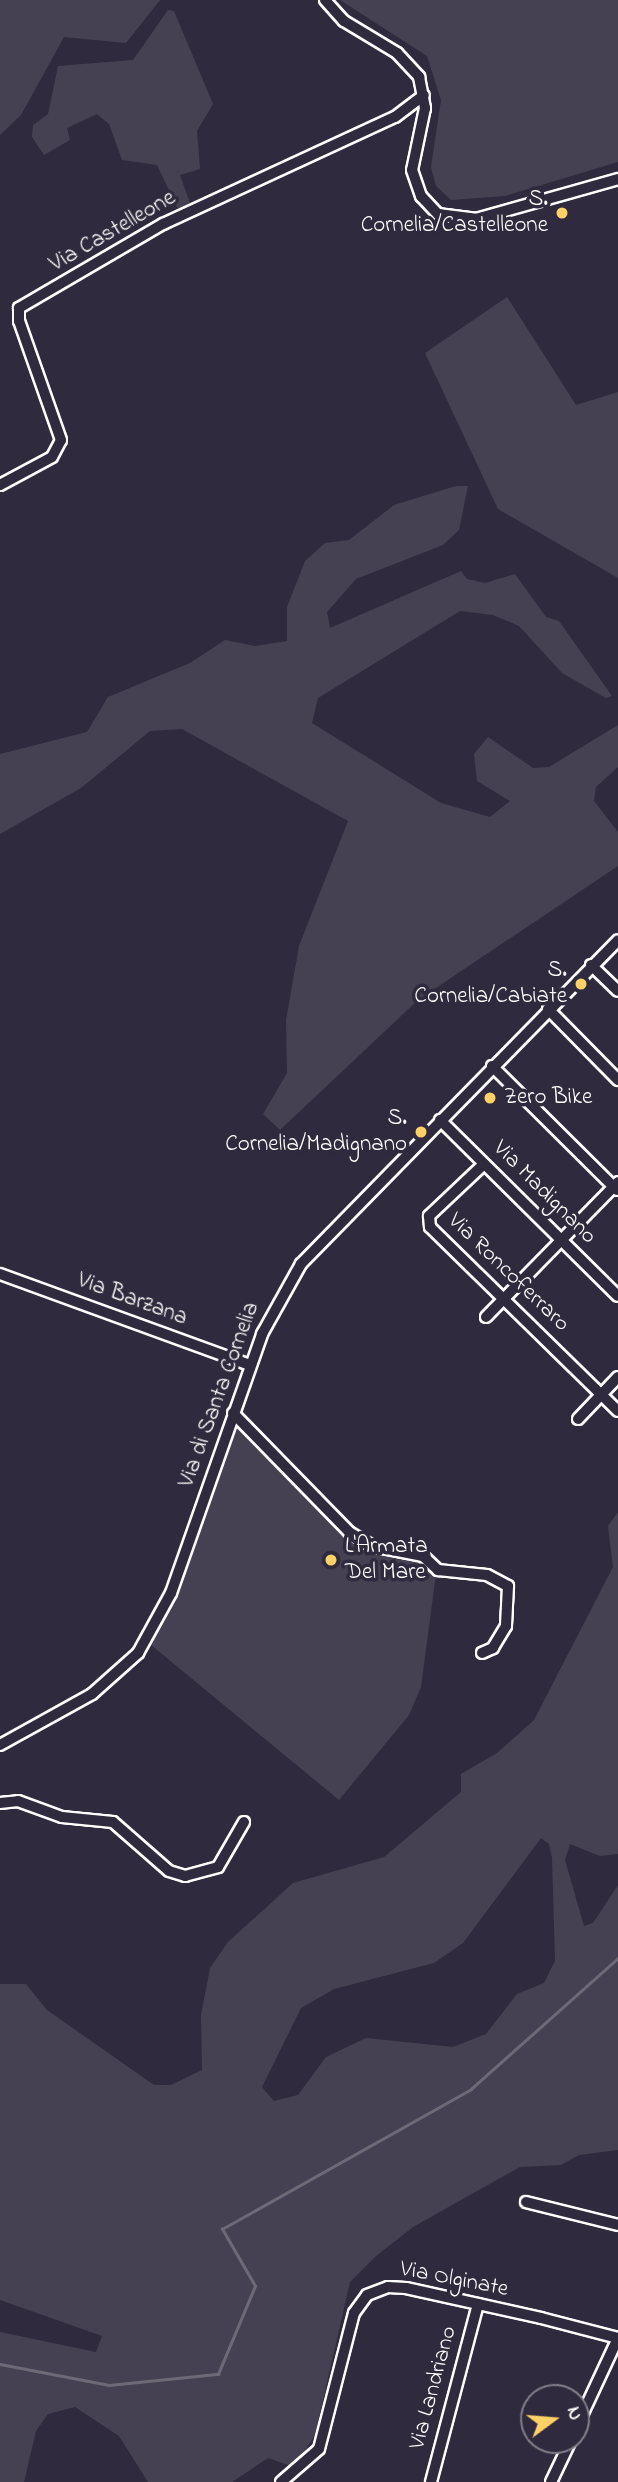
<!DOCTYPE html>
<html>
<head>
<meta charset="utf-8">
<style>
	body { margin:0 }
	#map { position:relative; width:618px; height:2482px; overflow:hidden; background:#2f2a3d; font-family:"Indie Flower",sans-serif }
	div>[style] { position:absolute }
	.green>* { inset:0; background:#464152 }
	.stream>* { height:2.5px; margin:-1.25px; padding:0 1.25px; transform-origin:1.25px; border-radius:1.25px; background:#6d6a77 }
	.roads { filter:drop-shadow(2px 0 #fff) drop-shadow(-2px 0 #fff) drop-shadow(0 2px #fff) drop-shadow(0 -2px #fff) }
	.minor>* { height:10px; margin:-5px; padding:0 5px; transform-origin:5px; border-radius:5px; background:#2f2a3d }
	.dots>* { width:19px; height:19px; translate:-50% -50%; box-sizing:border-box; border:4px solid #2f2a3d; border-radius:50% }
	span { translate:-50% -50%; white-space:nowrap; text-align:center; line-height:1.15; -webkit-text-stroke:7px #2f2a3d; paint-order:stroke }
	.poi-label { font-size:23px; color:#fff }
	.right { translate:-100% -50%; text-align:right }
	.left { translate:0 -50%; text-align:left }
	.street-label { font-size:23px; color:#fff }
	.north { position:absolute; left:520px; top:2384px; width:70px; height:70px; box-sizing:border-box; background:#2f2a3d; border:2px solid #827f8b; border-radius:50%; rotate:74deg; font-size:19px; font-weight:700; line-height:28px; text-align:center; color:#fff }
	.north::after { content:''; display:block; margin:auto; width:24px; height:32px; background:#ffd166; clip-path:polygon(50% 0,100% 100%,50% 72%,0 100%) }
</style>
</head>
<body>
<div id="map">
	<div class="green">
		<div style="clip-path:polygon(0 0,160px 0,126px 43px,64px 37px,21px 115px,0 135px)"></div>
		<div style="clip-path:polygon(340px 0,618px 0,618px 162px,505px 196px,451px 200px,436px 186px,431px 167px,441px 100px,427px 56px)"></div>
		<div style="clip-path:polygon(168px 10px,174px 11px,213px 104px,197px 131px,200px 169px,180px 175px,190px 203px,178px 209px,157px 165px,122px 160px,109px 124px,97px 114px,67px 128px,70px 140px,44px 155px,32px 137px,33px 125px,48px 114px,58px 66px,133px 60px)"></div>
		<div style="clip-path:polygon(507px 297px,576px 405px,618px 392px,618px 578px,498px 509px,425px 353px)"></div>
		<div style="clip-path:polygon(456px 486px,468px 486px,459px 530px,443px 545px,356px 579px,327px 612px,330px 628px,461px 571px,467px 579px,485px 583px,515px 574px,546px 617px,559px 621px,612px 696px,606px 698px,562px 673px,519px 626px,493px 615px,460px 611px,318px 698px,312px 723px,441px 803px,490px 817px,510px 801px,477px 781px,474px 754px,488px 737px,533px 768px,549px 767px,618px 725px,618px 767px,596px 787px,594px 801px,618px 832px,618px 866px,418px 1000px,280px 1130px,263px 1114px,287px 1073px,286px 1020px,299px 946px,348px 821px,182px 729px,150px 731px,81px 788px,0 834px,0 754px,87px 732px,108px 697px,190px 663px,225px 640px,255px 646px,287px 641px,287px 607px,305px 561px,325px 543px,349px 540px,394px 505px)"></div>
		<div style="clip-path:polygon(236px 1424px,339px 1530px,359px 1543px,420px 1557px,436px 1574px,421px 1687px,409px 1715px,339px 1800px,151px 1645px,180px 1589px)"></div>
		<div style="clip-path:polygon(evenodd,618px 1512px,618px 1854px,600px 1856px,570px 1844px,565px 1860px,584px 1926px,593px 1923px,618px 1885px,618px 2150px,579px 2155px,561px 2165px,520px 2167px,413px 2227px,376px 2256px,350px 2282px,315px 2435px,294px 2467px,268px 2458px,232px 2482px,148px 2482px,119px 2436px,75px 2407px,48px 2414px,36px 2431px,24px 2482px,0 2482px,0 2332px,96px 2352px,102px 2336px,0 2300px,0 1984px,26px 1984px,47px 2010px,154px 2085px,171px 2085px,202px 2070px,201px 2015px,210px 1968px,228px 1942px,293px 1883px,384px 1857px,461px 1792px,461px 1774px,497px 1753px,534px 1720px,613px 1567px,608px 1526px,618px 1512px,541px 1838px,549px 1844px,552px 1858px,555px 1961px,544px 1983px,517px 1994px,486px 2034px,453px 2047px,366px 2038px,326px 2057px,298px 2095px,274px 2101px,262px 2087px,301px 2008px,334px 1989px,434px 1963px,463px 1943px,541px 1838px)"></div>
	</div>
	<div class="stream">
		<div style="left:0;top:2364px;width:111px;rotate:10.9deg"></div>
		<div style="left:109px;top:2385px;width:110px;rotate:-5.8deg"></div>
		<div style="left:218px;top:2374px;width:95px;rotate:-67.2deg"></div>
		<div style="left:255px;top:2286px;width:66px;rotate:-120.1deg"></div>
		<div style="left:222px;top:2229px;width:286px;rotate:-29.3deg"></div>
		<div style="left:471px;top:2089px;width:197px;rotate:-41.7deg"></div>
	</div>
	<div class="roads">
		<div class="minor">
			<div style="left:325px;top:0;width:28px;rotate:48deg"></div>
			<div style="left:344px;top:21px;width:62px;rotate:31.1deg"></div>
			<div style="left:397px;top:53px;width:33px;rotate:47deg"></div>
			<div style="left:419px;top:77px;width:32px;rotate:79deg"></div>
			<div style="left:425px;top:108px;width:63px;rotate:101.8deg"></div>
			<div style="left:412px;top:170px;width:28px;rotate:71deg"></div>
			<div style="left:421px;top:196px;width:25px;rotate:47deg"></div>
			<div style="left:438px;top:214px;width:38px;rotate:7deg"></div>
			<div style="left:476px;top:219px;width:148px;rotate:-15.7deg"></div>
			<div style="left:0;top:485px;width:59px;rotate:-28.3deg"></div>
			<div style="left:52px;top:457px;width:19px;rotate:-62deg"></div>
			<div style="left:61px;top:440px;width:126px;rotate:-109.4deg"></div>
			<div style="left:19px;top:321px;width:13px;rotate:-90deg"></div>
			<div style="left:19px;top:308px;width:167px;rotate:-30.3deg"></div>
			<div style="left:163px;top:224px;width:255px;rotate:-24.8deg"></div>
			<div style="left:395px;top:117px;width:36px;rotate:-37deg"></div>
			<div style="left:591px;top:965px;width:37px;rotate:44deg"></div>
			<div style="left:548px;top:1009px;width:100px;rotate:45.4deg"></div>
			<div style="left:492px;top:1066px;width:176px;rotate:44.8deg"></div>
			<div style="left:440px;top:1120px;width:250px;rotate:44.7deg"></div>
			<div style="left:484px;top:1164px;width:76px;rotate:136.6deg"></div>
			<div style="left:429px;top:1216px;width:11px;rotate:85deg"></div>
			<div style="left:430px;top:1227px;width:263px;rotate:44.4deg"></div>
			<div style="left:0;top:1274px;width:266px;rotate:20deg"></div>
			<div style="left:486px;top:1317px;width:189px;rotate:-45.6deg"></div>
			<div style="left:233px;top:1413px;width:166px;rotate:45.7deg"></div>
			<div style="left:349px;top:1532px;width:27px;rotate:31deg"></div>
			<div style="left:372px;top:1546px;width:52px;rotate:11.1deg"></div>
			<div style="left:423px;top:1556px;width:21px;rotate:43deg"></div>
			<div style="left:438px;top:1570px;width:49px;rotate:5.8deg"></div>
			<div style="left:487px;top:1575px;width:24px;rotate:28deg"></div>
			<div style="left:508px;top:1586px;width:40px;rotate:92.9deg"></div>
			<div style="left:506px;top:1626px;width:26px;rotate:121deg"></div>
			<div style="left:493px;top:1648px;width:12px;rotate:156deg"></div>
			<div style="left:578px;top:1419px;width:58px;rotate:-46.4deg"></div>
			<div style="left:0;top:1745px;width:105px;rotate:-29deg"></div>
			<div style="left:92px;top:1694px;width:62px;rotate:-41.7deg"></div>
			<div style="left:138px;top:1653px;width:68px;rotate:-61.2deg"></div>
			<div style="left:171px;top:1593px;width:275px;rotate:-70.6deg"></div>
			<div style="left:262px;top:1334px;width:80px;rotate:-60.9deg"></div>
			<div style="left:301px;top:1264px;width:453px;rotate:-45.6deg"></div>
			<div style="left:0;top:1803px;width:18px;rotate:-6deg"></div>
			<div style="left:18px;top:1801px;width:47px;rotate:20deg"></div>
			<div style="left:62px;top:1817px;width:51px;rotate:5.6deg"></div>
			<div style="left:113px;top:1822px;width:74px;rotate:41.2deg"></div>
			<div style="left:169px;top:1871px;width:17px;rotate:17deg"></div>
			<div style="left:185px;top:1876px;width:34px;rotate:-15deg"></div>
			<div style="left:218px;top:1867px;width:52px;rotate:-60deg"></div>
			<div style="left:526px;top:2202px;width:95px;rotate:14deg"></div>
			<div style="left:281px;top:2482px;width:50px;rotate:-41deg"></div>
			<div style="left:319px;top:2449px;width:140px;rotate:-75.6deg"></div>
			<div style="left:354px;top:2313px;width:22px;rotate:-54deg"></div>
			<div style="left:367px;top:2295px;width:22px;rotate:-21deg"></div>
			<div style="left:388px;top:2287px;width:18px;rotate:3deg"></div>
			<div style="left:406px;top:2288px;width:138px;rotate:12.5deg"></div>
			<div style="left:541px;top:2318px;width:80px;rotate:14.6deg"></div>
			<div style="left:618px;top:2338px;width:99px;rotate:115deg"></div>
			<div style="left:431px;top:2482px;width:184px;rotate:-75.2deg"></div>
			<div style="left:551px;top:2482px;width:47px;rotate:-64.5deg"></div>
		</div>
	</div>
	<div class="dots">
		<div style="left:562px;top:213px;background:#ffd166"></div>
		<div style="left:581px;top:984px;background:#ffd166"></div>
		<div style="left:490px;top:1098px;background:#ffd166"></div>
		<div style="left:421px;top:1132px;background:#ffd166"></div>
		<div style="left:331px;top:1560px;background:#ffd166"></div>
	</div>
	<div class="poi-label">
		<span class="right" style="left:548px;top:213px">S.<br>Cornelia/Castelleone</span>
		<span class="right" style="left:567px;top:984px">S.<br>Cornelia/Cabiate</span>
		<span class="left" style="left:504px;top:1098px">Zero Bike</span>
		<span class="right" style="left:407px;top:1132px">S.<br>Cornelia/Madignano</span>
		<span class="left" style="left:345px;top:1560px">L'Armata<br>Del Mare</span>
	</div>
	<div class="street-label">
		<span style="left:113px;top:232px;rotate:-30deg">Via Castelleone</span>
		<span style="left:544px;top:1193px;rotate:45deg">Via Madignano</span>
		<span style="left:508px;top:1273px;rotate:44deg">Via Roncoferraro</span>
		<span style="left:132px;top:1300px;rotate:20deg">Via Barzana</span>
		<span style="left:220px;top:1395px;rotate:-70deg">Via di Santa Cornelia</span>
		<span style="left:454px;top:2280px;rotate:11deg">Via Olginate</span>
		<span style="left:434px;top:2388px;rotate:-75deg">Via Landriano</span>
	</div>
	<div class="north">N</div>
</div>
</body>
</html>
